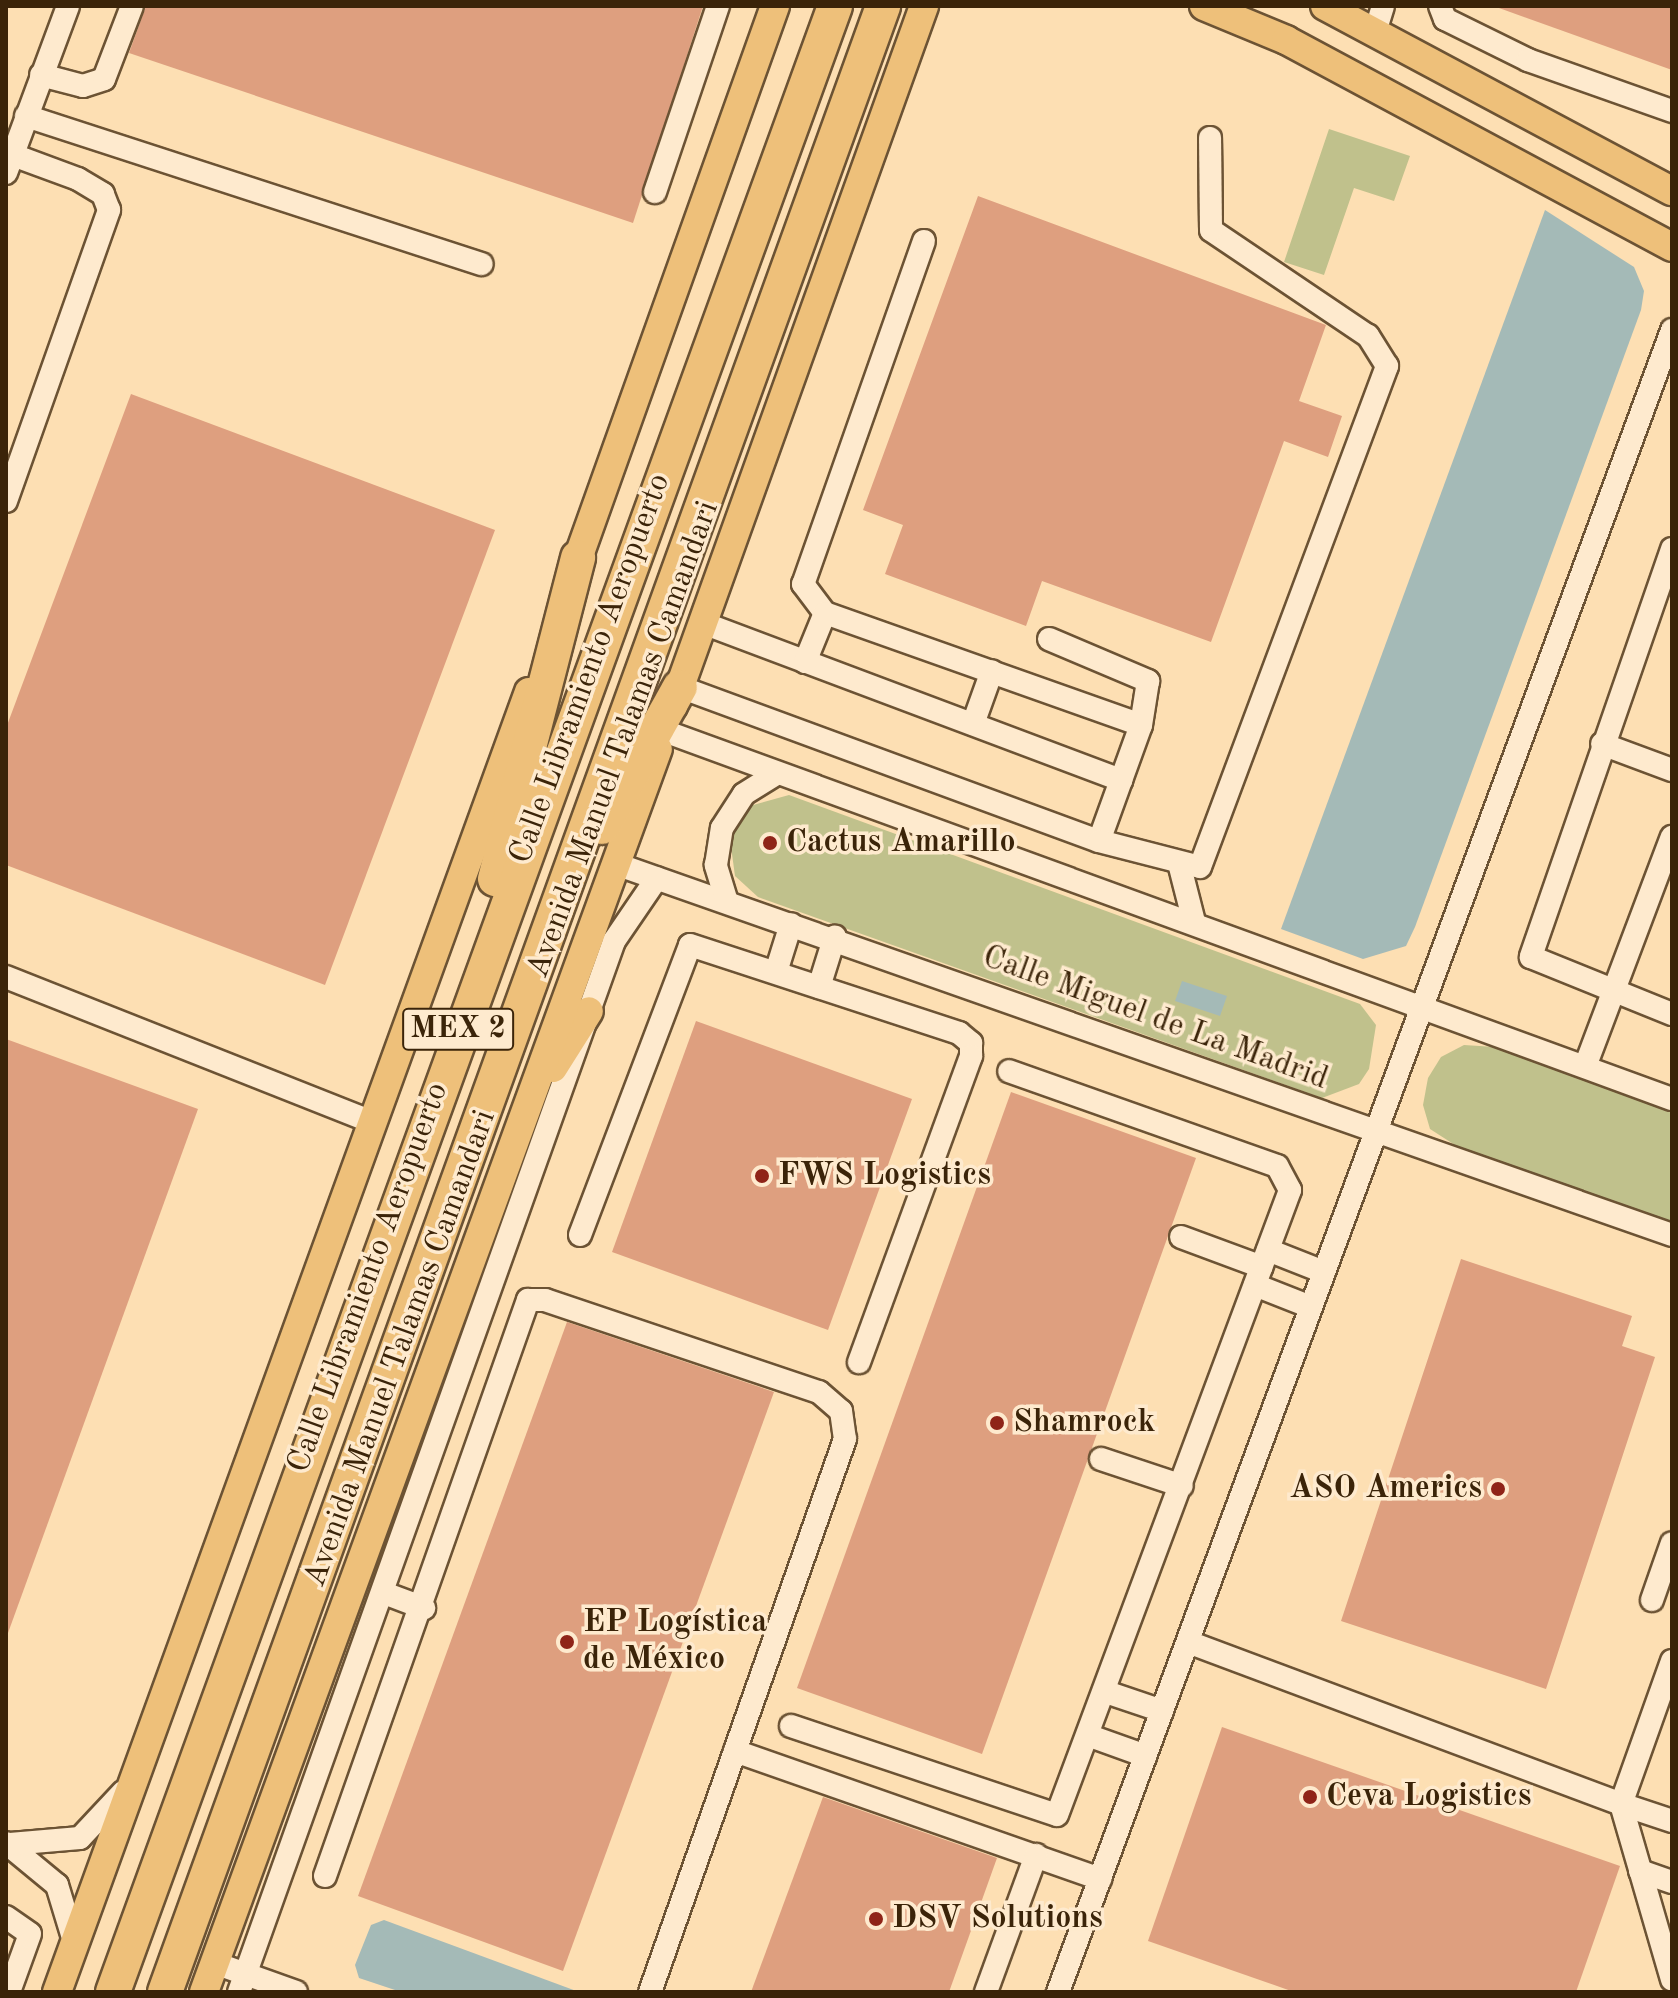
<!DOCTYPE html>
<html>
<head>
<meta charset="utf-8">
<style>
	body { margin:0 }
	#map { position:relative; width:1678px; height:1998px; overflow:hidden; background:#fddfb3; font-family:"Old Standard TT",serif }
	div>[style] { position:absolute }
	.green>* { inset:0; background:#c0c18c }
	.water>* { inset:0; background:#a4bab7 }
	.building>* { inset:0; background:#de9f7f }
	.roads { filter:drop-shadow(2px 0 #6c5334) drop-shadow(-2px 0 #6c5334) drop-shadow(0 2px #6c5334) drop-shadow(0 -2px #6c5334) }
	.minor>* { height:22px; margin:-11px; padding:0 11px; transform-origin:11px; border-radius:11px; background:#feeace }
	.major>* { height:28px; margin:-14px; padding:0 14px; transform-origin:14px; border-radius:14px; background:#eec07a }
	.highway>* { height:34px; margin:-17px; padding:0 17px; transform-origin:17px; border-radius:17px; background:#eec07a }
	.dots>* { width:22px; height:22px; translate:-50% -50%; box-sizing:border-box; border:4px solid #feeace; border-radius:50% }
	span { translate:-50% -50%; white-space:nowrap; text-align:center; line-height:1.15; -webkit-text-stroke:7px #feeace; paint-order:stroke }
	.shield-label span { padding:2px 6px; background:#feeace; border:2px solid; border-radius:6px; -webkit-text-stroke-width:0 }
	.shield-label { font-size:30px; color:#3b2409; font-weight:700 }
	.street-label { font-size:32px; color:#3b2409 }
	.poi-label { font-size:32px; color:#3b2409; font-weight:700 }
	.left { translate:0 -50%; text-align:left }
	.right { translate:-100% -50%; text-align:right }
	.frame { position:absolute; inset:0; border:8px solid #3b2409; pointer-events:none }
</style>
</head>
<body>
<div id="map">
	<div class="green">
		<div style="clip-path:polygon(1329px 129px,1410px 156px,1394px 201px,1354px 188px,1324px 275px,1284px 262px)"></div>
		<div style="clip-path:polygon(789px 795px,1360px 1004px,1376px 1025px,1369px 1069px,1359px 1084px,1322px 1098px,758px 897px,735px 876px,729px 832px,746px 807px)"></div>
		<div style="clip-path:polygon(1464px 1045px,1495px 1047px,1672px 1112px,1672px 1223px,1458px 1147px,1430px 1129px,1423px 1105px,1428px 1078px,1441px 1057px)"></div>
	</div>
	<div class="water">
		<div style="clip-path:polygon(1545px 210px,1634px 267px,1644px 291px,1641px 310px,1415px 927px,1406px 946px,1363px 959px,1281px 929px)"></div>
		<div style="clip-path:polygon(1182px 981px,1227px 996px,1220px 1016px,1175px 1001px)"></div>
		<div style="clip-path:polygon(384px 1920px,579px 1992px,401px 1992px,359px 1978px,355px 1965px,371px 1925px)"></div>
	</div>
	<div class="building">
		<div style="clip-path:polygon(146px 6px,703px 6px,633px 223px,129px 53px)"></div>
		<div style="clip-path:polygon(1672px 6px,1672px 70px,1499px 8px,1499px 6px)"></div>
		<div style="clip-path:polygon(978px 196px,1326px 325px,1299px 401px,1342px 416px,1328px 457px,1284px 441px,1211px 642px,1042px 581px,1026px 626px,885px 574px,903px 525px,863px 510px)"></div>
		<div style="clip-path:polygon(131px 394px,495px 530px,325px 985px,6px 865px,6px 728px)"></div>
		<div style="clip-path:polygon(696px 1021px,912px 1099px,828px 1330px,612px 1252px)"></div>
		<div style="clip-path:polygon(6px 1039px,198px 1109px,8px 1633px,6px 1633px)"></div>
		<div style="clip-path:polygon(1011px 1092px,1196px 1158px,982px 1754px,797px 1688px)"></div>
		<div style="clip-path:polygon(1461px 1259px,1632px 1316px,1622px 1346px,1655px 1357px,1546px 1689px,1341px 1621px)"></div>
		<div style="clip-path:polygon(567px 1322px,774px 1392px,563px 1971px,358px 1896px)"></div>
		<div style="clip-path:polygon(1222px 1727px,1620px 1866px,1576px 1992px,1294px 1992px,1148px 1941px)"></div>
		<div style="clip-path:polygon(823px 1797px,997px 1858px,949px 1992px,751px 1992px)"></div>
	</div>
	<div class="roads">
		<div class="minor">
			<div style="left:1440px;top:6px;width:14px;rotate:69deg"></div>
			<div style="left:1445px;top:19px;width:93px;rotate:26.3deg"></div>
			<div style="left:1528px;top:60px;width:153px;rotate:19.5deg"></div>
			<div style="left:1376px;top:29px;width:24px;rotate:-73deg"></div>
			<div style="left:41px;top:75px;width:43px;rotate:14.7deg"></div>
			<div style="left:83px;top:86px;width:22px;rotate:-18deg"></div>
			<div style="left:104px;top:79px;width:78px;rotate:-69deg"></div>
			<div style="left:26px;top:116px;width:479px;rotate:18deg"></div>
			<div style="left:6px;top:173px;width:178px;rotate:-69.6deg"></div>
			<div style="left:655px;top:192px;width:196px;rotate:-71.3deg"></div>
			<div style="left:924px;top:241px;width:364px;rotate:109.4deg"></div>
			<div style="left:803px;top:584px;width:36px;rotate:53deg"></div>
			<div style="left:825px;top:613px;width:335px;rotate:19.5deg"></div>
			<div style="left:6px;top:501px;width:309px;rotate:-70.5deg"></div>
			<div style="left:109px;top:210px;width:17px;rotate:-111deg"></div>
			<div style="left:103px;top:194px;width:29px;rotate:-149deg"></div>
			<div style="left:78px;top:179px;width:69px;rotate:-159.7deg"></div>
			<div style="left:1672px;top:549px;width:432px;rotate:109.1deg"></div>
			<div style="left:1531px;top:957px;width:152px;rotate:22deg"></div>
			<div style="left:703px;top:623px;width:447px;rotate:20.6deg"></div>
			<div style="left:1049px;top:639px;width:108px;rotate:23deg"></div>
			<div style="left:1148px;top:681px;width:45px;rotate:99deg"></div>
			<div style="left:1141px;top:725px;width:123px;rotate:109.9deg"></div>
			<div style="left:805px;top:662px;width:53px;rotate:-67.8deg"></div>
			<div style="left:680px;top:687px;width:446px;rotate:20.2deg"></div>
			<div style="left:1099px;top:841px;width:104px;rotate:14.4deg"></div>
			<div style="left:1200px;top:867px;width:535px;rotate:-69.53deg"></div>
			<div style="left:1387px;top:366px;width:36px;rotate:-122deg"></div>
			<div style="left:1368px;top:336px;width:189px;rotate:-146deg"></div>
			<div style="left:1211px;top:230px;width:92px;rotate:-90.6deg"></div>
			<div style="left:973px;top:724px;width:56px;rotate:-70.3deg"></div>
			<div style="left:664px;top:731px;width:1073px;rotate:20.06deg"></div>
			<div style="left:1602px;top:744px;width:75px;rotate:20.4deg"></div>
			<div style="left:616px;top:864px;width:1119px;rotate:19.36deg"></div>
			<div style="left:1180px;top:867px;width:57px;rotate:75.7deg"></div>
			<div style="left:727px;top:902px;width:39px;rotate:-107deg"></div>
			<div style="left:716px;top:865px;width:37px;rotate:-81deg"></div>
			<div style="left:722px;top:828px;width:40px;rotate:-57.1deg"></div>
			<div style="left:744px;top:794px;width:39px;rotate:-32deg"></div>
			<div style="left:776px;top:972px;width:50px;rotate:-72.6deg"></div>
			<div style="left:6px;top:977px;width:395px;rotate:21.6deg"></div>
			<div style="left:819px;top:987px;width:53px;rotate:-72.6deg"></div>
			<div style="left:1586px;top:1064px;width:243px;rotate:-69.3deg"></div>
			<div style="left:580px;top:1235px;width:310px;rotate:-69.2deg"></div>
			<div style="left:690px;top:945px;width:283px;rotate:18.1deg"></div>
			<div style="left:959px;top:1033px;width:16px;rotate:40deg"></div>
			<div style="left:971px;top:1043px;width:13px;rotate:90deg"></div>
			<div style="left:971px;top:1056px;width:326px;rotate:110.1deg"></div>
			<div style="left:1181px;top:1237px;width:86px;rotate:20.3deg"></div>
			<div style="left:1268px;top:1250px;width:60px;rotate:21.4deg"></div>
			<div style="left:1255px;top:1285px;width:60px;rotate:21.4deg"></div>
			<div style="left:1101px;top:1459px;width:85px;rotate:18.4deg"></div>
			<div style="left:384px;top:1593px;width:43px;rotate:20.6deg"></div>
			<div style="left:1652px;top:1600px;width:60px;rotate:-70.7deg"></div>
			<div style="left:1188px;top:1642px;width:462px;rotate:20.5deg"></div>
			<div style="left:1621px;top:1804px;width:183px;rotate:73.8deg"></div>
			<div style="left:1672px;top:1661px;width:152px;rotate:109.6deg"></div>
			<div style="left:1621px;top:1804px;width:54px;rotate:18.4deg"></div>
			<div style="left:1106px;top:1692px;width:59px;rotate:18.7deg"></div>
			<div style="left:791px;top:1726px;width:280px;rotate:18.5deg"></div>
			<div style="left:1057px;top:1815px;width:667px;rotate:-69.55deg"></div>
			<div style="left:1290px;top:1190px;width:27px;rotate:-118deg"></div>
			<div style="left:1277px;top:1166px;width:284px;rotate:-160.5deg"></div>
			<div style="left:1090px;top:1736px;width:59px;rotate:19.7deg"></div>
			<div style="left:735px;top:1751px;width:387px;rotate:19.3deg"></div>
			<div style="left:6px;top:1843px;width:66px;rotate:39.5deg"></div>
			<div style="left:57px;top:1885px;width:59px;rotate:73.1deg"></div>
			<div style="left:10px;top:1844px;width:70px;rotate:-4.9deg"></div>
			<div style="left:80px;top:1838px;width:63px;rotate:-46.9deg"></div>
			<div style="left:1640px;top:1871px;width:34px;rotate:19deg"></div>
			<div style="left:325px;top:1876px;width:611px;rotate:-70.59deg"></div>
			<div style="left:528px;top:1300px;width:17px"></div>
			<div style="left:545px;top:1300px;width:289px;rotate:18.6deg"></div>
			<div style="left:819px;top:1392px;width:29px;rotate:41deg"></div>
			<div style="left:841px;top:1411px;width:28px;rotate:82deg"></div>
			<div style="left:845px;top:1439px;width:586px;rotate:109.42deg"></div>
			<div style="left:6px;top:1917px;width:29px;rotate:35deg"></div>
			<div style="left:30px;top:1934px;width:62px;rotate:109.9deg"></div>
			<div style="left:215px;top:1963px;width:86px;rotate:19.7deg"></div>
			<div style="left:239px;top:1992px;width:1116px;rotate:-70.36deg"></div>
			<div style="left:614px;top:941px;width:76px;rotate:-55.7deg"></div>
			<div style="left:986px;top:1992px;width:146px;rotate:-69.9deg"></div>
			<div style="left:1058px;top:1992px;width:1772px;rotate:-69.72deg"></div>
		</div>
		<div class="major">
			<div style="left:1204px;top:6px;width:89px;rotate:22.5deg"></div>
			<div style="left:1286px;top:40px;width:438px;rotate:28.2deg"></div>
			<div style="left:1325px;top:6px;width:393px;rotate:28.1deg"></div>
			<div style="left:571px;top:578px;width:607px;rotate:-70.37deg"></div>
			<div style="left:673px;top:706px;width:744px;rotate:-70.27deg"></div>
			<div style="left:553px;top:1068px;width:67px;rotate:-57.7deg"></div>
			<div style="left:57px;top:1992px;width:1383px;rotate:-70.05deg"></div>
			<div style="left:204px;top:1992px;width:1323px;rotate:-69.94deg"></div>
		</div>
		<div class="highway">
			<div style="left:602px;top:827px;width:160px;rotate:-60.9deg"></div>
			<div style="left:495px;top:879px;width:332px;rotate:-75.5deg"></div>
			<div style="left:113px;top:1992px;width:2113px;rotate:-70.02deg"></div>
			<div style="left:165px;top:1992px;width:2112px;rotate:-70.12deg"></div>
		</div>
	</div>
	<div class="dots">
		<div style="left:770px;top:843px;background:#8f2418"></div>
		<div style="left:762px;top:1176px;background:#8f2418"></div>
		<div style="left:997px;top:1423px;background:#8f2418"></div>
		<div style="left:1498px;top:1489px;background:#8f2418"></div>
		<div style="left:567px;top:1642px;background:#8f2418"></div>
		<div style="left:1310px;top:1797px;background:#8f2418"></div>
		<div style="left:876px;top:1919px;background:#8f2418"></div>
	</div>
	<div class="shield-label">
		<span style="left:458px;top:1029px">MEX 2</span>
	</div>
	<div class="street-label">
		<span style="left:591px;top:669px;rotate:-70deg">Calle Libramiento Aeropuerto</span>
		<span style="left:624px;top:740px;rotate:-70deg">Avenida Manuel Talamas Camandari</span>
		<span style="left:1155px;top:1019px;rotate:20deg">Calle Miguel de La Madrid</span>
		<span style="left:369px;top:1278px;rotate:-70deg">Calle Libramiento Aeropuerto</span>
		<span style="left:401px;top:1349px;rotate:-70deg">Avenida Manuel Talamas Camandari</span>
	</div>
	<div class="poi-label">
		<span class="left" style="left:786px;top:843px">Cactus Amarillo</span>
		<span class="left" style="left:778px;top:1176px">FWS Logistics</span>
		<span class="left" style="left:1013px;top:1423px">Shamrock</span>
		<span class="right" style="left:1482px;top:1489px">ASO Americs</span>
		<span class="left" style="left:583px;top:1642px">EP Logística<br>de México</span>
		<span class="left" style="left:1326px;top:1797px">Ceva Logistics</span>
		<span class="left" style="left:892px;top:1919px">DSV Solutions</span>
	</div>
	<div class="frame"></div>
</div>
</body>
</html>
